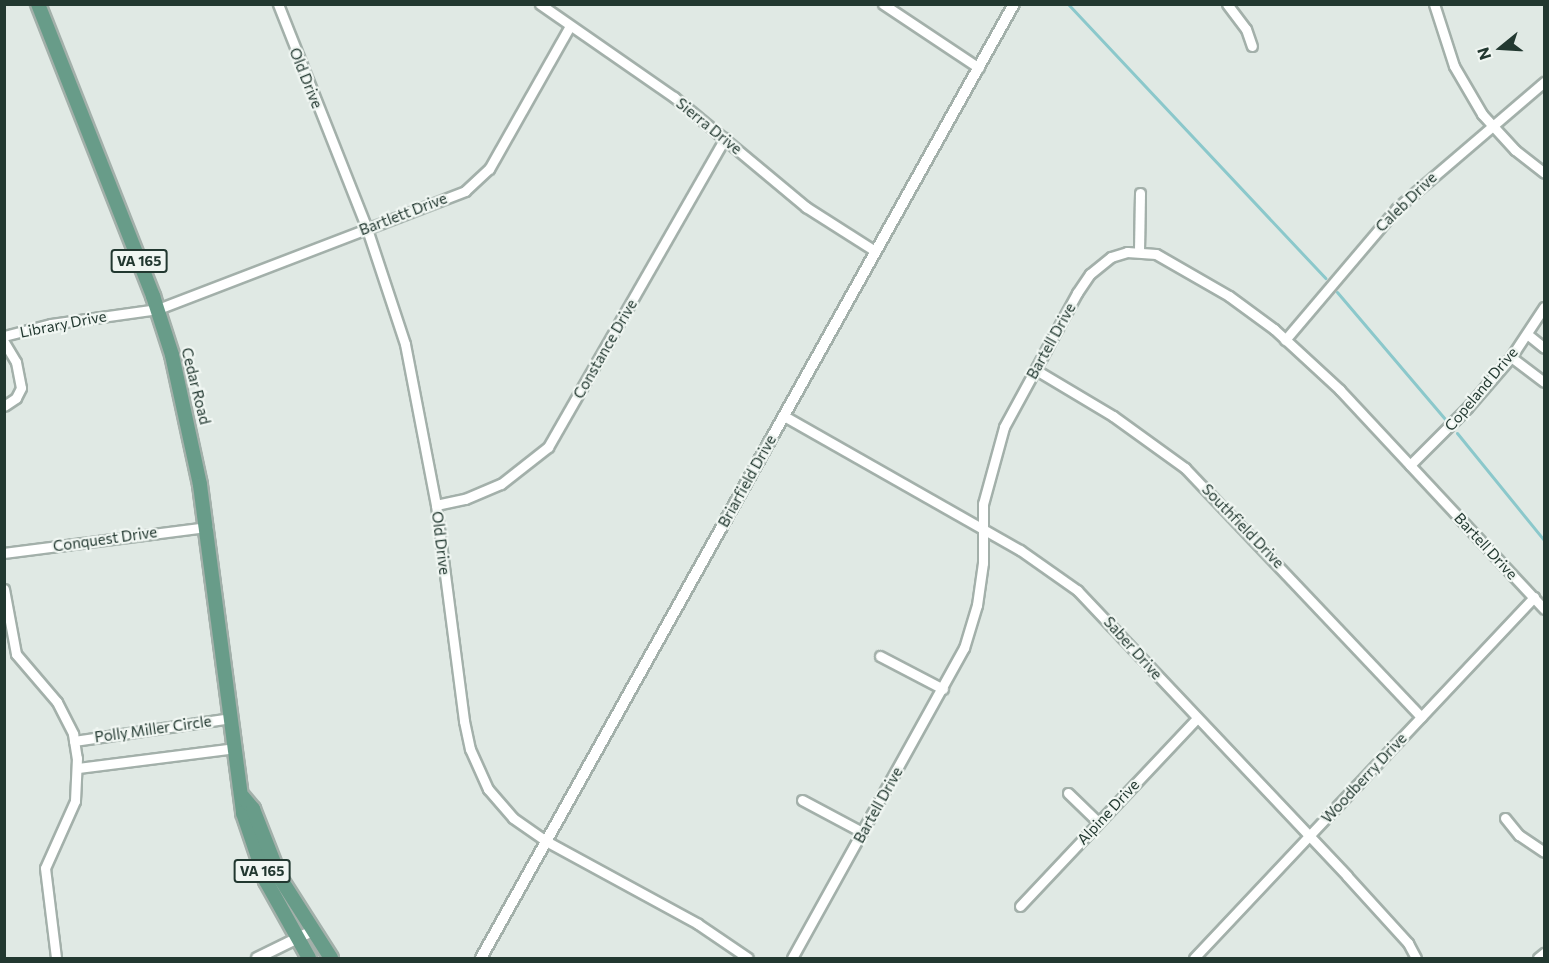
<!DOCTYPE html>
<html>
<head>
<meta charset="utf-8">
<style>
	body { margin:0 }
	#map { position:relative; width:1549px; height:963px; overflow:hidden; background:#e0e9e4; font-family:Commissioner,sans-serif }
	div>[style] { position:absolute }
	.stream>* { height:3px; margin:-1.5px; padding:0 1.5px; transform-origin:1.5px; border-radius:1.5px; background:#8bc8cb }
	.roads { filter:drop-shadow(2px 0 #a3b0aa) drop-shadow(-2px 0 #a3b0aa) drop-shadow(0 2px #a3b0aa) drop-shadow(0 -2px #a3b0aa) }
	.minor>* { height:9px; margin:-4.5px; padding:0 4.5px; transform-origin:4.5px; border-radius:4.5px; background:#fff }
	.tertiary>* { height:10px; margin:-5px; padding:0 5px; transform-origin:5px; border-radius:5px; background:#fff }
	.primary>* { height:14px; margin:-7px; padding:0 7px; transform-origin:7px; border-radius:7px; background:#689c89 }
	span { translate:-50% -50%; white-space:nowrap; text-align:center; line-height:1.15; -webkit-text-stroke:4.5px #f0f6f2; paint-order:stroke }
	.shield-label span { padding:2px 4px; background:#f0f6f2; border:2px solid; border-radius:4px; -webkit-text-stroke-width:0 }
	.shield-label { font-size:14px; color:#223830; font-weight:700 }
	.street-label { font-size:15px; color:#223830 }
	.frame { position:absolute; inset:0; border:6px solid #223830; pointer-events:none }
	.north { position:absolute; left:1471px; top:18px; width:60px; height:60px; -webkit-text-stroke:4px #f0f6f2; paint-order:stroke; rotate:252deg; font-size:16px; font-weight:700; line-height:24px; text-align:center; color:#223830 }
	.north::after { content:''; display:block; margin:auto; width:21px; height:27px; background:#223830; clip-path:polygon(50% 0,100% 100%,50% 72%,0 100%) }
</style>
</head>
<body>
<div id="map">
	<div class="stream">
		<div style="left:1068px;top:4px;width:376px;rotate:46.8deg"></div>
		<div style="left:1337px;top:292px;width:167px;rotate:49.6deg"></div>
		<div style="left:1457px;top:433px;width:138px;rotate:50.9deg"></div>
	</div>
	<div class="roads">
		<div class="minor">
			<div style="left:278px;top:4px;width:242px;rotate:68.4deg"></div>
			<div style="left:367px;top:229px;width:121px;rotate:71.7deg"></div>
			<div style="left:405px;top:344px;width:164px;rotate:79.1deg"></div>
			<div style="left:436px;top:505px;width:218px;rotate:82.6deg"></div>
			<div style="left:464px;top:721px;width:29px;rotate:78deg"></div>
			<div style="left:470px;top:749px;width:44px;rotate:65.8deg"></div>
			<div style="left:488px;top:789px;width:38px;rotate:49deg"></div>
			<div style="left:513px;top:818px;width:40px;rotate:34.9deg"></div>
			<div style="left:546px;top:841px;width:173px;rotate:28.6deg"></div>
			<div style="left:698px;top:924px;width:60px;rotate:34.2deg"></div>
			<div style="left:540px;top:4px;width:163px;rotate:34.8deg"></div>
			<div style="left:674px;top:97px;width:172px;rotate:39.8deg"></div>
			<div style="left:806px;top:207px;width:82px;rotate:32.5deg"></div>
			<div style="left:883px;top:4px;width:115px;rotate:33.7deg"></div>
			<div style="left:1227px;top:4px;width:31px;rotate:53deg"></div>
			<div style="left:1246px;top:29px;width:18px;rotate:71deg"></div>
			<div style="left:1434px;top:4px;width:65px;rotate:72.1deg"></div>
			<div style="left:1454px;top:66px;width:56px;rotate:59.7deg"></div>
			<div style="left:1482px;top:114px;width:49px;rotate:47.5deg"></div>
			<div style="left:1515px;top:150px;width:37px;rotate:38deg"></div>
			<div style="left:1139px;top:251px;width:58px;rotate:-89deg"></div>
			<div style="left:1527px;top:334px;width:22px;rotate:39deg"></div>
			<div style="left:4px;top:336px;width:49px;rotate:-14.3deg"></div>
			<div style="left:51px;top:324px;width:108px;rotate:-8deg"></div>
			<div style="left:158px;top:309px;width:329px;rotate:-21deg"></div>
			<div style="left:465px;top:191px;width:33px;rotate:-43deg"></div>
			<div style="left:489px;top:169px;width:164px;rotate:-60.5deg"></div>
			<div style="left:1285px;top:340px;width:173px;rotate:-49.7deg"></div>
			<div style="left:1397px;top:208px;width:194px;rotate:-40.6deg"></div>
			<div style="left:4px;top:342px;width:23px;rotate:59deg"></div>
			<div style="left:16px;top:362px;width:26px;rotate:79deg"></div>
			<div style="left:21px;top:388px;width:11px;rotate:117deg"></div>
			<div style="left:16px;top:398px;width:14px;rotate:146deg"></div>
			<div style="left:1511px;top:357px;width:41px;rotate:37.1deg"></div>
			<div style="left:1036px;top:370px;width:90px;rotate:30.9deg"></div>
			<div style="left:1113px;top:416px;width:89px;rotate:35.8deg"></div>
			<div style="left:1185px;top:468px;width:343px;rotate:46.5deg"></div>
			<div style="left:784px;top:416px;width:271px;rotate:29.6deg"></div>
			<div style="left:1020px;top:550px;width:70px;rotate:35.1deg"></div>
			<div style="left:1077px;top:590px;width:393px;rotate:46.6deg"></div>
			<div style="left:1347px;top:876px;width:91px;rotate:47.7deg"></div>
			<div style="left:1408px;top:943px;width:17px;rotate:62deg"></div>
			<div style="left:1410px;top:465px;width:81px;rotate:-45deg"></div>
			<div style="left:1467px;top:408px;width:67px;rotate:-49.2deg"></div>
			<div style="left:1511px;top:357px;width:60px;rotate:-56.6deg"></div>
			<div style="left:436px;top:505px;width:30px;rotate:-12deg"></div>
			<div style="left:465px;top:499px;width:39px;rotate:-23deg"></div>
			<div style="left:501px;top:484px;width:60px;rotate:-38.2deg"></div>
			<div style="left:548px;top:447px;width:356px;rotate:-60.2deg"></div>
			<div style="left:4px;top:553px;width:205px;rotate:-7.3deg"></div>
			<div style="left:4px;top:589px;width:66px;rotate:79.5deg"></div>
			<div style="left:16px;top:654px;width:63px;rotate:49.5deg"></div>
			<div style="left:57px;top:702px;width:36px;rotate:63deg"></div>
			<div style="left:73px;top:734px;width:24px;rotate:81deg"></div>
			<div style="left:77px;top:758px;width:43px;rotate:92.7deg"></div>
			<div style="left:75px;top:801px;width:73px;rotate:114.1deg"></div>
			<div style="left:45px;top:868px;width:91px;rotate:83deg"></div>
			<div style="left:880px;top:656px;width:71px;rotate:27.6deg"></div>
			<div style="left:74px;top:741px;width:159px;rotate:-8.3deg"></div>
			<div style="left:78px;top:768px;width:159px;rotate:-7.2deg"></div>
			<div style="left:1068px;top:793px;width:42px;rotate:44deg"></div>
			<div style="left:802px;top:800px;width:68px;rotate:28.1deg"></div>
			<div style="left:1505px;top:818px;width:22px;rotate:51deg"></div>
			<div style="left:1519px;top:835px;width:30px;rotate:34deg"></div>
			<div style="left:1020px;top:906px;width:257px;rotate:-46.7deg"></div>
			<div style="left:792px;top:958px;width:355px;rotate:-61deg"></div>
			<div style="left:964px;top:648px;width:45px;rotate:-73.2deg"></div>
			<div style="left:977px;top:605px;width:42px;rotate:-81.9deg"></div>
			<div style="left:983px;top:563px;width:59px;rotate:-90deg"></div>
			<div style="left:983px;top:504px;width:80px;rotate:-74.7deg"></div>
			<div style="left:1004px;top:427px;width:153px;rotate:-61.4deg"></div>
			<div style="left:1077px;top:293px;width:23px;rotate:-56deg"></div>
			<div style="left:1090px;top:274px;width:27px;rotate:-39deg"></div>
			<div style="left:1111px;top:257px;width:17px;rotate:-17deg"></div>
			<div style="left:1127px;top:252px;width:29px;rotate:4deg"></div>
			<div style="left:1156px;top:254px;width:84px;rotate:29.9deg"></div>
			<div style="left:1229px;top:296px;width:56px;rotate:36.3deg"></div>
			<div style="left:1274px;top:329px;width:90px;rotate:42.7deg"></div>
			<div style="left:1340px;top:390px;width:299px;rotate:47deg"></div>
			<div style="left:1194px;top:958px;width:496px;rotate:-46.7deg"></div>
			<div style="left:1538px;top:958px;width:8px;rotate:-40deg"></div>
		</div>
		<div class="tertiary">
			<div style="left:257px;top:958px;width:61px;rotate:-26.1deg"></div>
			<div style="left:481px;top:958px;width:1093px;rotate:-60.81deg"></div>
		</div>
		<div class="primary">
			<div style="left:38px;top:4px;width:314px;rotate:68.5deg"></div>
			<div style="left:153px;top:296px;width:62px;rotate:72.1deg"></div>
			<div style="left:172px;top:355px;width:133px;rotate:77.8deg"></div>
			<div style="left:200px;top:485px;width:331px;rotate:82.5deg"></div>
			<div style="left:243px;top:813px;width:72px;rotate:71.3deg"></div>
			<div style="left:266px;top:881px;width:88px;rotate:60.8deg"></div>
			<div style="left:243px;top:797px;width:16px;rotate:50deg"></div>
			<div style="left:253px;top:809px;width:74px;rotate:68.6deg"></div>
			<div style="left:280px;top:878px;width:95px;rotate:57.5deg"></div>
		</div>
	</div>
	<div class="shield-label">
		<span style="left:139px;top:261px">VA 165</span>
		<span style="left:262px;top:871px">VA 165</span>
	</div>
	<div class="street-label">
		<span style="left:306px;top:78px;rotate:68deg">Old Drive</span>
		<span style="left:709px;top:126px;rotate:39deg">Sierra Drive</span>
		<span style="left:1406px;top:202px;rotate:-44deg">Caleb Drive</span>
		<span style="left:403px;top:214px;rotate:-21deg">Bartlett Drive</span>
		<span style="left:63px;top:324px;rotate:-11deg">Library Drive</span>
		<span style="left:1051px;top:341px;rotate:-61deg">Bartell Drive</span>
		<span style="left:605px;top:349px;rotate:-60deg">Constance Drive</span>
		<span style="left:196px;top:386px;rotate:76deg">Cedar Road</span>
		<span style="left:1481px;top:389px;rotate:-50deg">Copeland Drive</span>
		<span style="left:747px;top:481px;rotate:-61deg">Briarfield Drive</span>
		<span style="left:1243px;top:526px;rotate:46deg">Southfield Drive</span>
		<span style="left:105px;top:539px;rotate:-8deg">Conquest Drive</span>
		<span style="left:441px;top:543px;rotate:83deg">Old Drive</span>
		<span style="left:1486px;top:546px;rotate:47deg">Bartell Drive</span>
		<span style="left:1133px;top:648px;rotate:48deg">Saber Drive</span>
		<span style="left:153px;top:729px;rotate:-8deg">Polly Miller Circle</span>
		<span style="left:1364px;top:778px;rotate:-47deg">Woodberry Drive</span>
		<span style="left:878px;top:805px;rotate:-61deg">Bartell Drive</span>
		<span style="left:1108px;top:812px;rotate:-47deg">Alpine Drive</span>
	</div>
	<div class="frame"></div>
	<div class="north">N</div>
</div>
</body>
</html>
